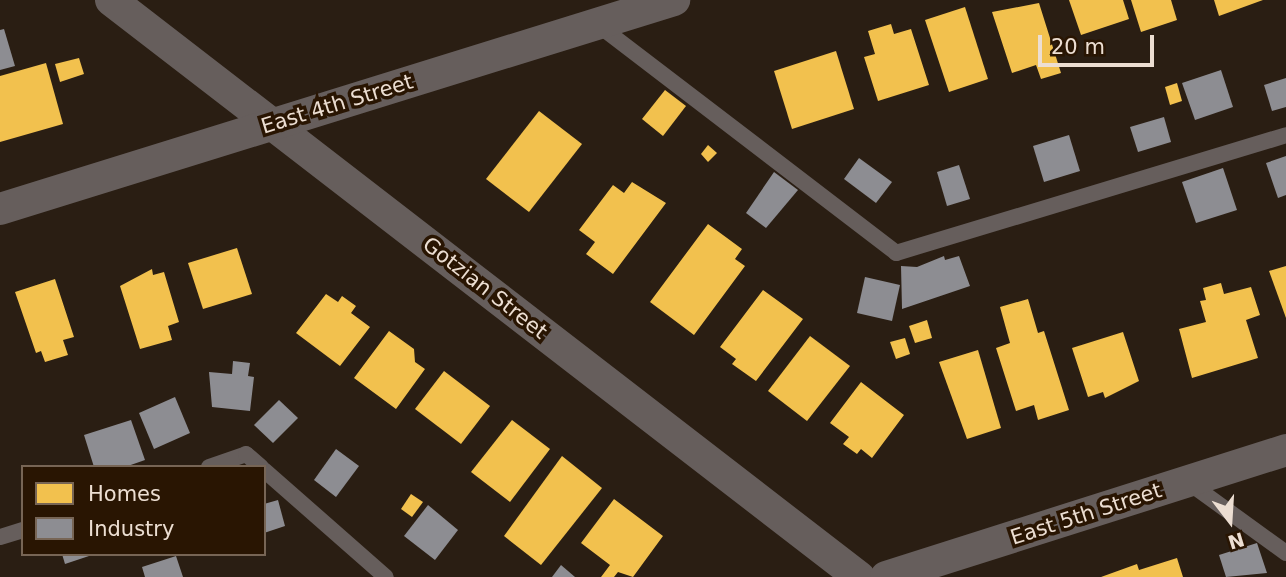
<!DOCTYPE html>
<html>
<head>
<meta charset="utf-8">
<style>
	body { margin:0 }
	#map { position:relative; width:1286px; height:577px; overflow:hidden; background:#2a1e13; font-family:"DejaVu Sans",sans-serif }
	div>[style] { position:absolute }
	.homes>* { inset:0; background:#f2c14e }
	.industry>* { inset:0; background:#8d8d92 }
	.service>* { height:16px; margin:-8px; padding:0 8px; transform-origin:8px; border-radius:8px; background:#665e5c }
	.minor>* { height:32px; margin:-16px; padding:0 16px; transform-origin:16px; border-radius:16px; background:#665e5c }
	span { translate:-50% -50%; white-space:nowrap; text-align:center; line-height:1.15; -webkit-text-stroke:7px #291502; paint-order:stroke }
	.street-label { font-size:21px; color:#ecded2 }
	.legend { position:absolute; left:21px; top:465px; width:245px; height:91px; box-sizing:border-box; background:#291502; border:2px solid #776555; margin:0; padding:9px 12px; list-style:none; font-size:21px; color:#ecded2 }
	.legend li { display:flex; align-items:center; gap:14px; height:35px }
	.legend b { width:35px; border:2px solid #776555 }
	.north { position:absolute; left:1195px; top:486px; width:70px; height:70px; -webkit-text-stroke:5px #291502; paint-order:stroke; rotate:163deg; font-size:19px; font-weight:700; line-height:28px; text-align:center; color:#ecded2 }
	.north::after { content:''; display:block; margin:auto; width:24px; height:32px; background:#ecded2; clip-path:polygon(50% 0,100% 100%,50% 72%,0 100%) }
	.scale { position:absolute; left:1038px; top:35px; width:116px; height:32px; box-sizing:border-box; border:4px solid #ecded2; border-top:0; padding-left:9px; font-size:21px; line-height:24px; white-space:nowrap; color:#ecded2; -webkit-text-stroke:5px #291502; paint-order:stroke }
</style>
</head>
<body>
<div id="map">
	<div class="homes">
		<div style="clip-path:polygon(1069px 0,1123px 0,1129px 19px,1081px 35px)"></div>
		<div style="clip-path:polygon(1131px 0,1171px 0,1177px 20px,1141px 32px)"></div>
		<div style="clip-path:polygon(1214px 0,1263px 0,1219px 16px)"></div>
		<div style="clip-path:polygon(1039px 3px,1061px 73px,1041px 79px,1036px 65px,1012px 73px,992px 12px)"></div>
		<div style="clip-path:polygon(965px 7px,988px 79px,949px 92px,925px 20px)"></div>
		<div style="clip-path:polygon(891px 24px,894px 34px,911px 29px,929px 85px,878px 101px,864px 57px,875px 54px,868px 31px)"></div>
		<div style="clip-path:polygon(836px 51px,854px 109px,792px 129px,774px 71px)"></div>
		<div style="clip-path:polygon(79px 58px,84px 74px,60px 82px,55px 64px)"></div>
		<div style="clip-path:polygon(46px 63px,63px 124px,0 142px,0 76px)"></div>
		<div style="clip-path:polygon(1177px 83px,1182px 101px,1170px 105px,1165px 87px)"></div>
		<div style="clip-path:polygon(665px 90px,686px 106px,663px 136px,642px 119px)"></div>
		<div style="clip-path:polygon(539px 111px,582px 144px,529px 212px,486px 179px)"></div>
		<div style="clip-path:polygon(708px 145px,717px 153px,708px 162px,701px 154px)"></div>
		<div style="clip-path:polygon(632px 182px,666px 203px,613px 274px,586px 254px,595px 242px,579px 230px,613px 185px,624px 193px)"></div>
		<div style="clip-path:polygon(708px 224px,742px 249px,735px 259px,745px 266px,694px 335px,650px 302px)"></div>
		<div style="clip-path:polygon(237px 248px,252px 294px,203px 309px,188px 263px)"></div>
		<div style="clip-path:polygon(1286px 266px,1286px 318px,1269px 271px)"></div>
		<div style="clip-path:polygon(152px 269px,153px 275px,164px 272px,179px 322px,168px 326px,172px 340px,140px 349px,120px 286px)"></div>
		<div style="clip-path:polygon(55px 279px,74px 337px,63px 340px,68px 355px,45px 362px,41px 351px,36px 353px,15px 292px)"></div>
		<div style="clip-path:polygon(1221px 283px,1224px 294px,1251px 287px,1260px 315px,1246px 320px,1258px 358px,1192px 378px,1179px 329px,1206px 322px,1200px 301px,1206px 300px,1203px 288px)"></div>
		<div style="clip-path:polygon(763px 290px,803px 319px,756px 381px,732px 364px,736px 359px,720px 347px)"></div>
		<div style="clip-path:polygon(326px 294px,338px 302px,342px 296px,356px 306px,351px 313px,370px 327px,340px 366px,296px 333px)"></div>
		<div style="clip-path:polygon(1028px 299px,1038px 333px,1044px 331px,1069px 410px,1038px 420px,1034px 405px,1016px 411px,996px 348px,1010px 343px,1000px 307px)"></div>
		<div style="clip-path:polygon(927px 320px,932px 338px,915px 343px,909px 326px)"></div>
		<div style="clip-path:polygon(389px 331px,414px 349px,415px 362px,425px 369px,396px 409px,354px 378px)"></div>
		<div style="clip-path:polygon(1123px 332px,1139px 381px,1105px 398px,1103px 392px,1088px 397px,1072px 348px)"></div>
		<div style="clip-path:polygon(810px 336px,850px 366px,807px 421px,768px 391px)"></div>
		<div style="clip-path:polygon(905px 338px,910px 354px,896px 359px,890px 342px)"></div>
		<div style="clip-path:polygon(978px 350px,1001px 428px,967px 439px,939px 362px)"></div>
		<div style="clip-path:polygon(444px 371px,490px 406px,461px 444px,415px 409px)"></div>
		<div style="clip-path:polygon(861px 382px,904px 415px,872px 458px,861px 449px,857px 454px,843px 444px,849px 437px,830px 423px)"></div>
		<div style="clip-path:polygon(512px 420px,550px 449px,510px 502px,471px 472px)"></div>
		<div style="clip-path:polygon(562px 456px,602px 488px,541px 565px,504px 536px)"></div>
		<div style="clip-path:polygon(411px 494px,423px 502px,412px 517px,401px 509px)"></div>
		<div style="clip-path:polygon(614px 499px,663px 536px,633px 577px,618px 572px,614px 577px,601px 577px,610px 565px,581px 543px)"></div>
		<div style="clip-path:polygon(1177px 558px,1183px 577px,1101px 577px,1137px 564px,1139px 570px)"></div>
	</div>
	<div class="industry">
		<div style="clip-path:polygon(4px 29px,15px 66px,0 70px,0 30px)"></div>
		<div style="clip-path:polygon(1221px 70px,1233px 107px,1195px 120px,1182px 83px)"></div>
		<div style="clip-path:polygon(1286px 78px,1286px 107px,1272px 111px,1264px 85px)"></div>
		<div style="clip-path:polygon(1164px 117px,1171px 142px,1138px 152px,1130px 127px)"></div>
		<div style="clip-path:polygon(1069px 135px,1080px 171px,1044px 182px,1033px 146px)"></div>
		<div style="clip-path:polygon(1286px 156px,1286px 195px,1278px 198px,1266px 163px)"></div>
		<div style="clip-path:polygon(859px 158px,892px 182px,876px 203px,844px 179px)"></div>
		<div style="clip-path:polygon(959px 165px,970px 199px,947px 206px,937px 172px)"></div>
		<div style="clip-path:polygon(1223px 168px,1237px 210px,1196px 223px,1182px 182px)"></div>
		<div style="clip-path:polygon(774px 172px,798px 190px,766px 228px,746px 213px)"></div>
		<div style="clip-path:polygon(944px 256px,945px 260px,959px 256px,970px 286px,902px 309px,901px 266px,917px 267px)"></div>
		<div style="clip-path:polygon(865px 277px,900px 285px,892px 321px,857px 313px)"></div>
		<div style="clip-path:polygon(233px 361px,250px 363px,248px 376px,254px 377px,250px 411px,212px 407px,209px 372px,232px 374px)"></div>
		<div style="clip-path:polygon(175px 397px,190px 433px,154px 449px,139px 413px)"></div>
		<div style="clip-path:polygon(279px 400px,298px 418px,273px 443px,254px 425px)"></div>
		<div style="clip-path:polygon(131px 420px,145px 460px,125px 467px,94px 467px,84px 435px)"></div>
		<div style="clip-path:polygon(336px 449px,359px 466px,336px 497px,314px 480px)"></div>
		<div style="clip-path:polygon(278px 500px,285px 526px,264px 533px,264px 504px)"></div>
		<div style="clip-path:polygon(428px 505px,458px 530px,435px 560px,404px 536px)"></div>
		<div style="clip-path:polygon(1257px 543px,1267px 573px,1226px 577px,1219px 555px)"></div>
		<div style="clip-path:polygon(62px 554px,92px 554px,92px 555px,65px 564px)"></div>
		<div style="clip-path:polygon(176px 556px,183px 577px,145px 577px,142px 567px)"></div>
		<div style="clip-path:polygon(561px 565px,575px 577px,552px 577px)"></div>
	</div>
	<div class="service">
		<div style="left:597px;top:24px;width:377px;rotate:37.4deg"></div>
		<div style="left:896px;top:253px;width:407px;rotate:-16.8deg"></div>
		<div style="left:209px;top:467px;width:39px;rotate:-19deg"></div>
		<div style="left:246px;top:454px;width:20px;rotate:41deg"></div>
		<div style="left:264px;top:470px;width:162px;rotate:41.3deg"></div>
		<div style="left:1188px;top:482px;width:121px;rotate:35.9deg"></div>
		<div style="left:0;top:537px;width:24px;rotate:-17deg"></div>
	</div>
	<div class="minor">
		<div style="left:111px;top:0;width:945px;rotate:37.65deg"></div>
		<div style="left:0;top:209px;width:706px;rotate:-17.23deg"></div>
		<div style="left:886px;top:577px;width:420px;rotate:-17.6deg"></div>
	</div>
	<div class="street-label">
		<span style="left:337px;top:104px;rotate:-17deg">East 4th Street</span>
		<span style="left:485px;top:288px;rotate:38deg">Gotzian Street</span>
		<span style="left:1086px;top:514px;rotate:-18deg">East 5th Street</span>
	</div>
	<ul class="legend">
	<li><b style="height:19px;background:#f2c14e"></b>Homes</li>
	<li><b style="height:19px;background:#8d8d92"></b>Industry</li>
	</ul>
	<div class="north">N</div>
	<div class="scale">20 m</div>
</div>
</body>
</html>
